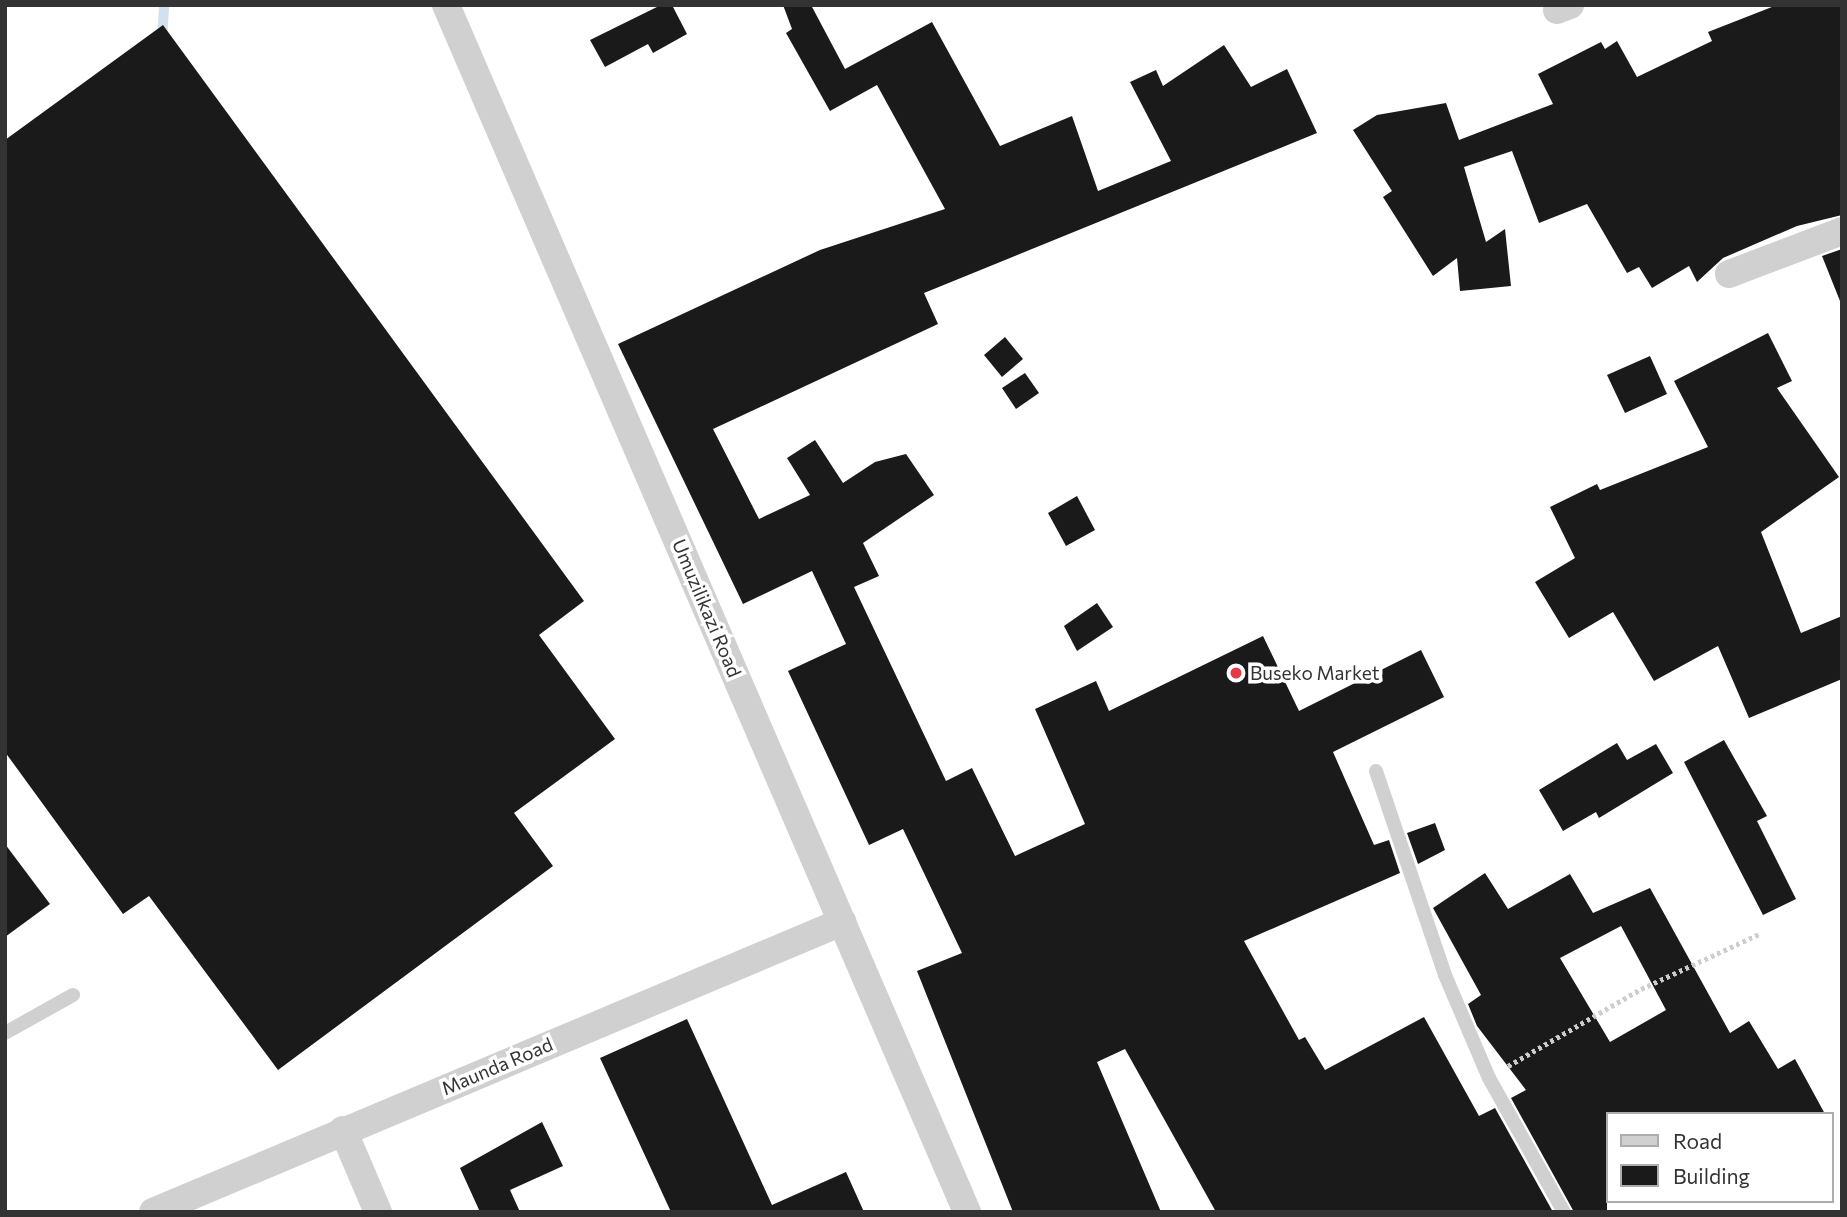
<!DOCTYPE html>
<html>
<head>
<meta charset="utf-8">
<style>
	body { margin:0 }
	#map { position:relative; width:1847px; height:1217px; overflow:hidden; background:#fff; font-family:Commissioner,sans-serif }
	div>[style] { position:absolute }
	.stream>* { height:10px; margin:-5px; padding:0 5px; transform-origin:5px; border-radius:5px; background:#cfe2ee }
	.building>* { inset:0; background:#1a1a1a }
	.path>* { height:4.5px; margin-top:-2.25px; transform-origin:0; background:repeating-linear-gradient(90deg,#cdcdcd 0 3.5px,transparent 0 7px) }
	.service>* { height:14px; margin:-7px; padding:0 7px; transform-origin:7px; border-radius:7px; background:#d0d0d0 }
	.minor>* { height:28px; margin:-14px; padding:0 14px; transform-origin:14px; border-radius:14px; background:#d0d0d0 }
	.dots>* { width:19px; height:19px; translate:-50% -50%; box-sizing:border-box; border:4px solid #fff; border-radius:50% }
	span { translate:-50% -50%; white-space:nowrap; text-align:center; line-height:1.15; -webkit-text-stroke:7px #fff; paint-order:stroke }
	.street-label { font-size:19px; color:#333 }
	.poi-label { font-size:19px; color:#333 }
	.left { translate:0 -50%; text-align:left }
	.frame { position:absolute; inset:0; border:7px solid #333; pointer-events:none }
	.legend { position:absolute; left:1606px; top:1112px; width:228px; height:91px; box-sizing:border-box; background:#fff; border:2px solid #adadad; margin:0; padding:9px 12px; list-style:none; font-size:21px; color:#333 }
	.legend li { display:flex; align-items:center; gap:14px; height:35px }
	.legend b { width:35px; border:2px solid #adadad }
</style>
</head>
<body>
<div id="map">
	<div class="stream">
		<div style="left:162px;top:37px;width:32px;rotate:-86deg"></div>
	</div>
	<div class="building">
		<div style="clip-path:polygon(661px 5px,672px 5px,687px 34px,653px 53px,648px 44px,605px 67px,590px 40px)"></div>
		<div style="clip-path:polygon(783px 5px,811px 5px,845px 69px,932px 22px,1000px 146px,1072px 116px,1098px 191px,1171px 161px,1130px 82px,1156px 70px,1163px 86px,1224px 45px,1251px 87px,1287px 69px,1317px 133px,924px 293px,938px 324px,713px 429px,759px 519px,810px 495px,787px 458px,815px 440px,843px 483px,875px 462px,906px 454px,934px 495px,863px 543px,879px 576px,854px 587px,946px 781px,972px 768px,1015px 856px,1085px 824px,1035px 709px,1096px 681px,1109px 711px,1263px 636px,1299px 711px,1421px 650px,1444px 697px,1333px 752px,1374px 845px,1389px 840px,1400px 873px,1244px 941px,1299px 1040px,1305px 1037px,1325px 1070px,1424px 1017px,1479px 1116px,1495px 1108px,1553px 1212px,1216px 1212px,1125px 1049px,1097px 1062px,1161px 1212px,1013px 1212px,917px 971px,962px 953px,903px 829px,869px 845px,788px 671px,846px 644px,812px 571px,743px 604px,618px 344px,820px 250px,945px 209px,877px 85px,830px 111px,786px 33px,792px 29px)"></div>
		<div style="clip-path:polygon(1777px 5px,1842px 5px,1842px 215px,1797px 226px,1723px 258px,1697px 282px,1689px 266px,1652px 288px,1639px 267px,1627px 273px,1587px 204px,1539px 223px,1512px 151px,1464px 167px,1486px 242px,1505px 229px,1511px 286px,1460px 291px,1457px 258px,1433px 276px,1383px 197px,1392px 191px,1353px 130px,1377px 115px,1446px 103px,1459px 140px,1553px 104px,1538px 74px,1601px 42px,1605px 49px,1617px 41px,1637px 77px,1712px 41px,1708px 32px)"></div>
		<div style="clip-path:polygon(163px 25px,584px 601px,539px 635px,615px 739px,514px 813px,553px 866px,278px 1070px,149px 896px,123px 914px,5px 752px,5px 140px)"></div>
		<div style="clip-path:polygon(1842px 249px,1842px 301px,1840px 301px,1822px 256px)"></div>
		<div style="clip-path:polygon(1768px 333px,1792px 381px,1777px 388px,1839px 477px,1761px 532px,1801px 633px,1842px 616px,1842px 679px,1749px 718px,1718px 646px,1654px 681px,1613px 612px,1569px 638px,1535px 582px,1575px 558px,1550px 507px,1597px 484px,1600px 490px,1708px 447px,1674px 381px)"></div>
		<div style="clip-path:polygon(1005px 337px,1023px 359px,1002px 377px,984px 355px)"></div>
		<div style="clip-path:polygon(1650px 356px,1667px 394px,1625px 413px,1607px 375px)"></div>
		<div style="clip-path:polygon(1025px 373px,1039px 393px,1016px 409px,1002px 388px)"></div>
		<div style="clip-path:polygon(1077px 496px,1095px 530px,1066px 546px,1048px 513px)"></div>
		<div style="clip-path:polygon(1097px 603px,1113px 627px,1077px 651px,1064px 626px)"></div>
		<div style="clip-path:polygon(1724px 740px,1767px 816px,1757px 821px,1796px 899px,1763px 915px,1684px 762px)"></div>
		<div style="clip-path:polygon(1617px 743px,1627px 760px,1656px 744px,1673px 773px,1599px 818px,1596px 812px,1563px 831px,1539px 790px)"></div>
		<div style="clip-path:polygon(1435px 823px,1445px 850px,1418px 864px,1407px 833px)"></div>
		<div style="clip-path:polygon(5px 844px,50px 904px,5px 937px)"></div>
		<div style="clip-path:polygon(evenodd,1485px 873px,1508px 909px,1570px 874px,1593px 913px,1650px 888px,1730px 1033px,1749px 1021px,1778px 1069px,1795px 1059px,1825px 1114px,1607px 1114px,1607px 1212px,1574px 1212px,1511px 1098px,1526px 1090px,1477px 1026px,1468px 1004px,1481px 995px,1433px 908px,1485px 873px,1621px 926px,1666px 1010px,1610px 1042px,1560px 958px,1621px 926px)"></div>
		<div style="clip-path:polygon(687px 1019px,772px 1205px,846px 1172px,864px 1212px,671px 1212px,600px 1058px)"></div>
		<div style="clip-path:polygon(542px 1122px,563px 1166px,510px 1190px,520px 1212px,480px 1212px,460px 1168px)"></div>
	</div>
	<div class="path">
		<div style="left:1508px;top:1066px;width:154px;rotate:-30.1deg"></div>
		<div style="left:1641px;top:989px;width:132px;rotate:-25deg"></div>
	</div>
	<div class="service">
		<div style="left:1376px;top:771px;width:215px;rotate:71.3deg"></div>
		<div style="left:1445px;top:975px;width:112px;rotate:66.9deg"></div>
		<div style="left:1489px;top:1078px;width:154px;rotate:60.8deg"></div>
		<div style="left:5px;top:1033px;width:78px;rotate:-29.2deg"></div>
	</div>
	<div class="minor">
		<div style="left:446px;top:5px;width:1315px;rotate:66.65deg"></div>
		<div style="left:1557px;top:10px;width:14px;rotate:-21deg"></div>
		<div style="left:1729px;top:274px;width:121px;rotate:-20.8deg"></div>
		<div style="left:343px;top:1130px;width:89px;rotate:66.9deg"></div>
		<div style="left:153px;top:1212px;width:748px;rotate:-22.83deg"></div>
	</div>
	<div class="dots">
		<div style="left:1236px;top:673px;background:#e63946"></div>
	</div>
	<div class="street-label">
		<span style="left:707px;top:608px;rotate:67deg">Umuzilikazi Road</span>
		<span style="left:497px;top:1066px;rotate:-23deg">Maunda Road</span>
	</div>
	<div class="poi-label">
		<span class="left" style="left:1250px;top:673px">Buseko Market</span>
	</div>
	<div class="frame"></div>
	<ul class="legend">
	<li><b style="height:9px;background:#d0d0d0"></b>Road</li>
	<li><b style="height:19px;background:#1a1a1a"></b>Building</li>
	</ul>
</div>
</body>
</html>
